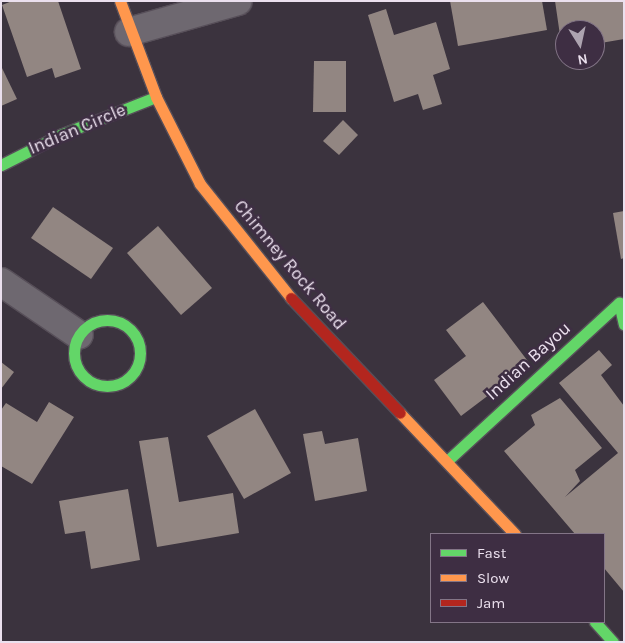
<!DOCTYPE html>
<html>
<head>
<meta charset="utf-8">
<style>
	body { margin:0 }
	#map { position:relative; width:625px; height:643px; overflow:hidden; background:#3b333e; font-family:Karla,sans-serif }
	div>[style] { position:absolute }
	.building>* { inset:0; background:#928682 }
	.roads { filter:drop-shadow(1px 0 #574f59) drop-shadow(-1px 0 #574f59) drop-shadow(0 1px #574f59) drop-shadow(0 -1px #574f59) }
	.street>* { height:28px; margin:-14px; padding:0 14px; transform-origin:14px; border-radius:14px; background:#6e6870 }
	.fast>* { height:11px; margin:-5.5px; padding:0 5.5px; transform-origin:5.5px; border-radius:5.5px; background:#63d668 }
	.fast>.ring { margin:-5.5px; padding:0; box-sizing:content-box; background:none; border:11px solid #63d668; border-radius:50% }
	.slow>* { height:11px; margin:-5.5px; padding:0 5.5px; transform-origin:5.5px; border-radius:5.5px; background:#ff974d }
	.jam>* { height:11px; margin:-5.5px; padding:0 5.5px; transform-origin:5.5px; border-radius:5.5px; background:#b3261e }
	span { translate:-50% -50%; white-space:nowrap; text-align:center; line-height:1.15; -webkit-text-stroke:5px #3e2e43; paint-order:stroke }
	.street-label { font-size:18px; color:#ebe0ee }
	.frame { position:absolute; inset:0; border:2px solid #ebe0ee; pointer-events:none }
	.legend { position:absolute; left:430px; top:533px; width:175px; height:90px; box-sizing:border-box; background:#3e2e43; border:1px solid #837587; margin:0; padding:6px 9px; list-style:none; font-size:15px; color:#ebe0ee }
	.legend li { display:flex; align-items:center; gap:10px; height:25px }
	.legend b { width:25px; border:1px solid #837587 }
	.north { position:absolute; left:555px; top:20px; width:50px; height:50px; box-sizing:border-box; background:#3e2e43; border:1px solid #837587; border-radius:50%; rotate:170deg; font-size:14px; font-weight:700; line-height:20px; text-align:center; color:#ebe0ee }
	.north::after { content:''; display:block; margin:auto; width:18px; height:22px; background:#ada3b0; clip-path:polygon(50% 0,100% 100%,50% 72%,0 100%) }
</style>
</head>
<body>
<div id="map">
	<div class="building">
		<div style="clip-path:polygon(12px 1px,58px 1px,81px 69px,55px 78px,52px 68px,27px 77px,2px 5px)"></div>
		<div style="clip-path:polygon(450px 1px,542px 1px,547px 30px,458px 46px)"></div>
		<div style="clip-path:polygon(555px 1px,624px 1px,624px 39px,595px 44px,595px 30px,565px 30px,562px 49px)"></div>
		<div style="clip-path:polygon(386px 9px,394px 35px,436px 22px,450px 69px,433px 75px,442px 104px,423px 110px,418px 94px,394px 102px,368px 15px)"></div>
		<div style="clip-path:polygon(314px 61px,346px 61px,346px 112px,313px 112px)"></div>
		<div style="clip-path:polygon(1px 66px,17px 99px,1px 106px)"></div>
		<div style="clip-path:polygon(343px 120px,358px 135px,339px 155px,323px 141px)"></div>
		<div style="clip-path:polygon(53px 207px,113px 248px,91px 279px,31px 238px)"></div>
		<div style="clip-path:polygon(624px 211px,624px 258px,621px 259px,613px 213px)"></div>
		<div style="clip-path:polygon(158px 226px,212px 288px,181px 315px,127px 253px)"></div>
		<div style="clip-path:polygon(483px 302px,530px 364px,461px 416px,434px 380px,466px 356px,446px 330px)"></div>
		<div style="clip-path:polygon(599px 350px,612px 365px,601px 375px,624px 406px,624px 592px,604px 568px,604px 534px,575px 534px,504px 451px,535px 425px,531px 415px,560px 398px,602px 448px,575px 470px,580px 481px,565px 497px,618px 453px,559px 383px)"></div>
		<div style="clip-path:polygon(1px 362px,14px 372px,1px 389px)"></div>
		<div style="clip-path:polygon(49px 402px,74px 417px,32px 484px,1px 466px,1px 410px,6px 403px,37px 422px)"></div>
		<div style="clip-path:polygon(255px 409px,291px 473px,244px 499px,207px 436px)"></div>
		<div style="clip-path:polygon(322px 431px,325px 444px,358px 438px,367px 491px,315px 501px,303px 434px)"></div>
		<div style="clip-path:polygon(168px 437px,179px 502px,233px 493px,239px 533px,157px 547px,139px 441px)"></div>
		<div style="clip-path:polygon(128px 489px,140px 560px,91px 569px,85px 531px,65px 534px,59px 501px)"></div>
	</div>
	<div class="roads">
		<div class="street">
			<div style="left:129px;top:32px;width:113px;rotate:-15.9deg"></div>
			<div style="left:1px;top:282px;width:94px;rotate:34.2deg"></div>
		</div>
		<div class="fast">
			<div style="left:1px;top:165px;width:68px;rotate:-26.9deg"></div>
			<div style="left:62px;top:134px;width:101px;rotate:-21.5deg"></div>
			<div class="ring" style="left:74px;top:320px;width:55px;height:55px"></div>
			<div style="left:447px;top:461px;width:234px;rotate:-42.6deg"></div>
			<div style="left:619px;top:303px;width:22px;rotate:77deg"></div>
			<div style="left:595px;top:622px;width:27px;rotate:48deg"></div>
		</div>
		<div class="slow">
			<div style="left:120px;top:1px;width:103px;rotate:69.4deg"></div>
			<div style="left:156px;top:97px;width:97px;rotate:63.2deg"></div>
			<div style="left:200px;top:184px;width:146px;rotate:51.4deg"></div>
			<div style="left:400px;top:413px;width:167px;rotate:46.5deg"></div>
		</div>
		<div class="jam">
			<div style="left:291px;top:298px;width:158px;rotate:46.5deg"></div>
		</div>
	</div>
	<div class="street-label">
		<span style="left:77px;top:129px;rotate:-23deg">Indian Circle</span>
		<span style="left:290px;top:265px;rotate:50deg">Chimney Rock Road</span>
		<span style="left:528px;top:361px;rotate:-42deg">Indian Bayou</span>
	</div>
	<div class="frame"></div>
	<ul class="legend">
	<li><b style="height:6px;background:#63d668"></b>Fast</li>
	<li><b style="height:6px;background:#ff974d"></b>Slow</li>
	<li><b style="height:6px;background:#b3261e"></b>Jam</li>
	</ul>
	<div class="north">N</div>
</div>
</body>
</html>
